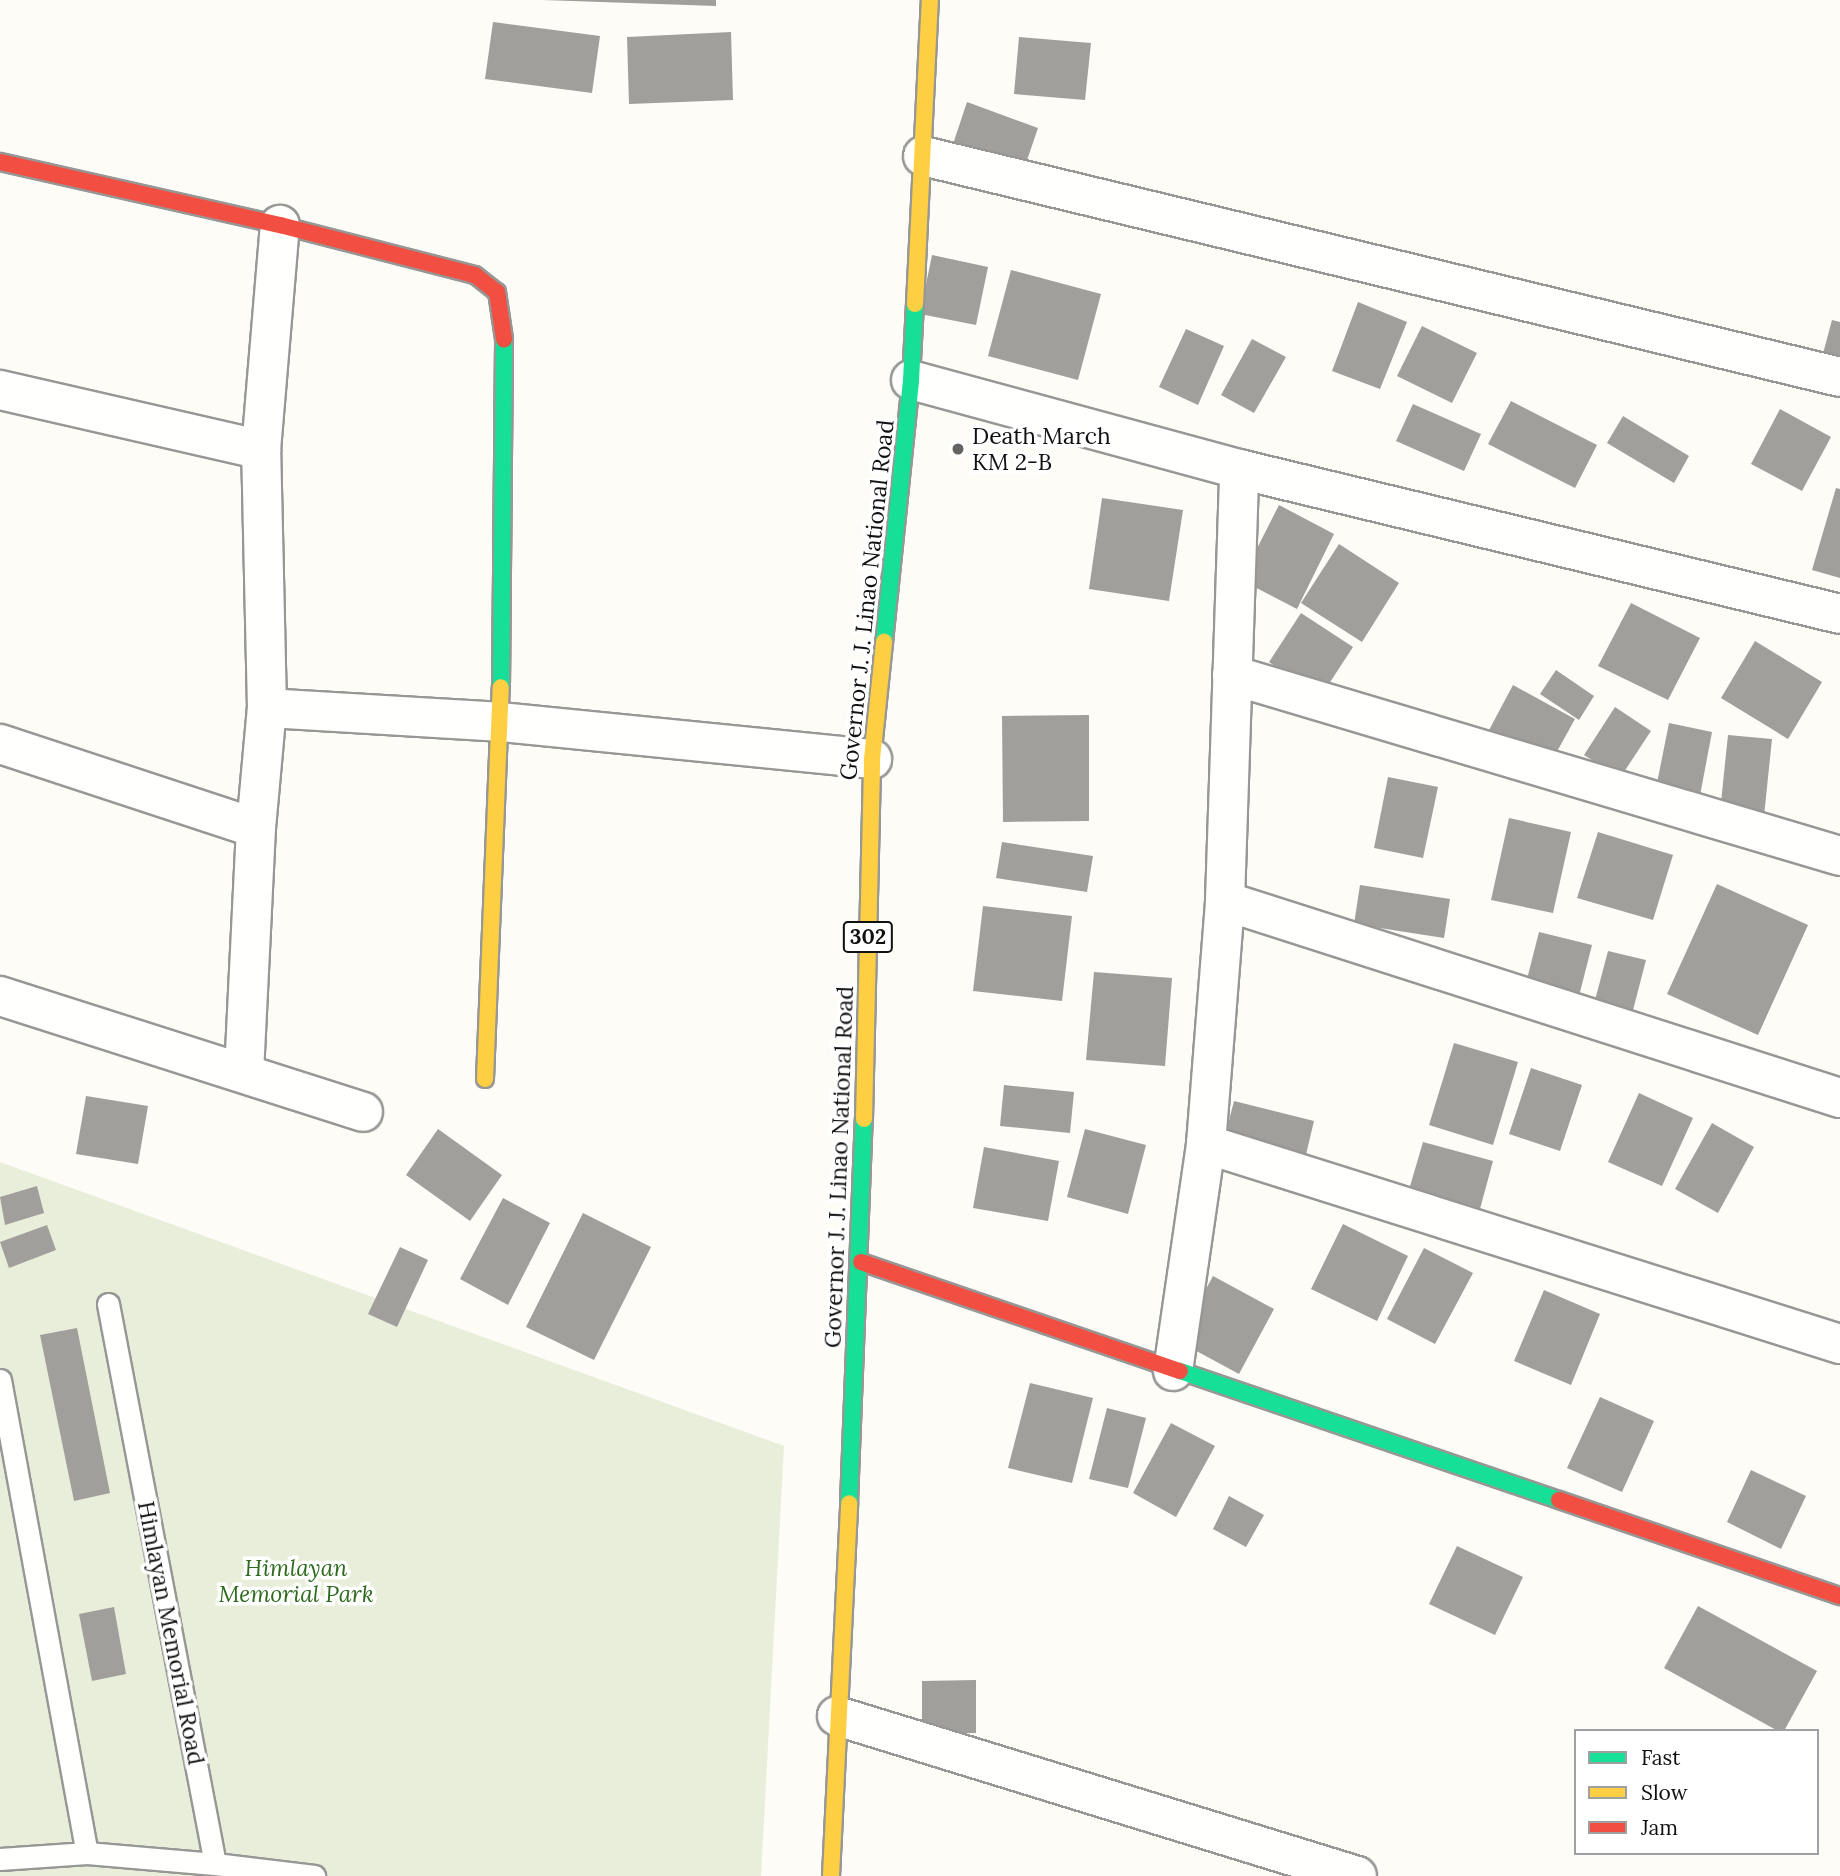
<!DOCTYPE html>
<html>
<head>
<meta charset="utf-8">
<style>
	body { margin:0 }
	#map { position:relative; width:1840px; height:1876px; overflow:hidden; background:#fdfcf7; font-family:Lora,serif }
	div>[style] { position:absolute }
	.cemetery>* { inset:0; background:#e9eedb }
	.building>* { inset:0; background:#a19f9c }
	.roads { filter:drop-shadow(2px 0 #979795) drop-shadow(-2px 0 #979795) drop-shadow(0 2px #979795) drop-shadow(0 -2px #979795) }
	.lane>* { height:21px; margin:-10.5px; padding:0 10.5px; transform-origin:10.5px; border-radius:10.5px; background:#fffffe }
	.street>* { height:38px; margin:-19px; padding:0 19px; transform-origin:19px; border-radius:19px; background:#fffffe }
	.fast>* { height:16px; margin:-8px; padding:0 8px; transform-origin:8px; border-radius:8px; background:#16e098 }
	.slow>* { height:16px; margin:-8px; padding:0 8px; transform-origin:8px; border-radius:8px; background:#ffcf43 }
	.jam>* { height:16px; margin:-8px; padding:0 8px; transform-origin:8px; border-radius:8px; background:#f24e42 }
	.dots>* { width:19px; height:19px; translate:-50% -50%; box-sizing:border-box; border:4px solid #fff; border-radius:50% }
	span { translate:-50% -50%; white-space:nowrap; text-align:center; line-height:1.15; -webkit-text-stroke:7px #fff; paint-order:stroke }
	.shield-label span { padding:2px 5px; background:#fff; border:2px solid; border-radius:5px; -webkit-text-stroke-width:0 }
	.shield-label { font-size:21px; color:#111; font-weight:700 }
	.poi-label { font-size:23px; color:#111 }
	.left { translate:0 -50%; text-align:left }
	.street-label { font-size:23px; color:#111 }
	.park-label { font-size:23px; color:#2f6b1f; font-style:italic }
	.legend { position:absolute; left:1574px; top:1729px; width:245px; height:126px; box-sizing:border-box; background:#fff; border:2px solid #a0a0a0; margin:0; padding:9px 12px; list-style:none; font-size:21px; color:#111 }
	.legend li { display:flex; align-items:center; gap:14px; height:35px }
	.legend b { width:35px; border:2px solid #a0a0a0 }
</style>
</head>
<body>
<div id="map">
	<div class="cemetery">
		<div style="clip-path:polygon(0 1162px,784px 1446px,761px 1876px,0 1876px)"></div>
	</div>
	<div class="building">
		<div style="clip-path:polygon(543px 0,716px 0,716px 6px)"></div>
		<div style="clip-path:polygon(493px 22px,600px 36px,592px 93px,485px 79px)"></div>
		<div style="clip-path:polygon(731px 32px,733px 100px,629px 104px,627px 37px)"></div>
		<div style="clip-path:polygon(1019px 37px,1091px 43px,1085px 100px,1014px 94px)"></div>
		<div style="clip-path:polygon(967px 102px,1038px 128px,1024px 169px,953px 144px)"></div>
		<div style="clip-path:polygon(932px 255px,988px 267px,976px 325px,920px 314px)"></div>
		<div style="clip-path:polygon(1011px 270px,1101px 294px,1078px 380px,988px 356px)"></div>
		<div style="clip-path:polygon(1358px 302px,1407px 322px,1380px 389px,1332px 371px)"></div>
		<div style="clip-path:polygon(1832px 320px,1840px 322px,1840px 366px,1821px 361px)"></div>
		<div style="clip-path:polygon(1422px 326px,1477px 353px,1452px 403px,1397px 376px)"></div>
		<div style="clip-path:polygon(1186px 329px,1224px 346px,1198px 405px,1159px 387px)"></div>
		<div style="clip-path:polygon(1252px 339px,1286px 357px,1254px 413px,1221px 395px)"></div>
		<div style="clip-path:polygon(1511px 401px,1597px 445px,1575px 488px,1488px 444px)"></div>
		<div style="clip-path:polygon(1413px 404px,1481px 434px,1464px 471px,1396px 441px)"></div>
		<div style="clip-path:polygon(1780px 409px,1831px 437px,1802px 491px,1751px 464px)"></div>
		<div style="clip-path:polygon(1623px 416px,1689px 456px,1674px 483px,1607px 443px)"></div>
		<div style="clip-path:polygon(1836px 488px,1840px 489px,1840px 578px,1812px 570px)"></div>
		<div style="clip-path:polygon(1102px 498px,1183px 510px,1169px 601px,1089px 589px)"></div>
		<div style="clip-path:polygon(1279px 505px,1334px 534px,1297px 609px,1241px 580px)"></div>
		<div style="clip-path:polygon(1339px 544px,1399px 583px,1362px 642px,1301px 603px)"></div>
		<div style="clip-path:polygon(1631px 603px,1700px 638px,1668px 700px,1598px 666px)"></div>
		<div style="clip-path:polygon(1301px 613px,1353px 647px,1321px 696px,1269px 662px)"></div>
		<div style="clip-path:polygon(1755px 641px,1822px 682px,1788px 739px,1721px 698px)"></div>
		<div style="clip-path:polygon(1556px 670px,1594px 696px,1579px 720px,1540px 694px)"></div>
		<div style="clip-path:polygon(1513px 685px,1575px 719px,1549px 766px,1488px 732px)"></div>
		<div style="clip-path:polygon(1615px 707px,1651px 731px,1620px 778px,1584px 755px)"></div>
		<div style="clip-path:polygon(1089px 715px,1089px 821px,1003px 822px,1002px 716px)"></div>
		<div style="clip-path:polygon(1669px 723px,1712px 732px,1698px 806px,1654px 798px)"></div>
		<div style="clip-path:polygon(1728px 735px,1772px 739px,1764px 816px,1720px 812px)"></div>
		<div style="clip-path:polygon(1388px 777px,1438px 787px,1423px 858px,1374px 848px)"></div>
		<div style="clip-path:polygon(1509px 818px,1571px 832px,1553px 913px,1491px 900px)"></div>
		<div style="clip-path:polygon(1598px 832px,1673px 855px,1653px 920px,1577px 898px)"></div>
		<div style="clip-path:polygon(1002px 842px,1093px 856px,1087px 892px,996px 878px)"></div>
		<div style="clip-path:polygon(1717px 884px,1808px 925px,1758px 1035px,1667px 994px)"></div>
		<div style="clip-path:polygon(1360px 885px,1450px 899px,1444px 938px,1354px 924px)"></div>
		<div style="clip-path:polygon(983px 906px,1072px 916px,1062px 1001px,973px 991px)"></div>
		<div style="clip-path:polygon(1539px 932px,1592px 945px,1578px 1000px,1525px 987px)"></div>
		<div style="clip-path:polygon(1608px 951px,1646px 960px,1632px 1014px,1594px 1004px)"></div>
		<div style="clip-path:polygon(1094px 972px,1172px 978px,1165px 1066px,1086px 1060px)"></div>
		<div style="clip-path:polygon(1454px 1043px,1518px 1062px,1493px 1145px,1429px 1125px)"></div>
		<div style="clip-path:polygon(1531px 1068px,1582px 1085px,1560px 1151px,1509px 1134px)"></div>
		<div style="clip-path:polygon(1004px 1085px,1074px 1092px,1070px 1133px,1000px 1126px)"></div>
		<div style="clip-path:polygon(1639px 1093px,1693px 1118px,1662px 1186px,1608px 1162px)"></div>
		<div style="clip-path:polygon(86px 1096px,148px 1106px,138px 1164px,76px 1154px)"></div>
		<div style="clip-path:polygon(1234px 1101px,1314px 1121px,1304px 1163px,1223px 1144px)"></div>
		<div style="clip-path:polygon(1712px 1123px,1754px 1147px,1718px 1213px,1675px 1189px)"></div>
		<div style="clip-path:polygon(438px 1129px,502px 1175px,470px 1221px,406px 1175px)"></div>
		<div style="clip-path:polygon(1085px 1129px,1146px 1145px,1128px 1214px,1067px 1197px)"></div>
		<div style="clip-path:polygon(1423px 1142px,1493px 1161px,1477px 1220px,1406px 1200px)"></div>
		<div style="clip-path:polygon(984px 1147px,1059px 1161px,1048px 1221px,973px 1208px)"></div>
		<div style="clip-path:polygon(37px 1186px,44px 1213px,5px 1225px,0 1197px)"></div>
		<div style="clip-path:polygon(503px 1198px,550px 1223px,508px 1305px,460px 1279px)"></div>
		<div style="clip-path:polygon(583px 1213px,651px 1247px,594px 1360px,526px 1327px)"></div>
		<div style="clip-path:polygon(1343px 1224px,1408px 1256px,1377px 1321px,1311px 1289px)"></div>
		<div style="clip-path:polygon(47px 1225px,56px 1250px,9px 1268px,0 1242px)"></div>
		<div style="clip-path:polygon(400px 1247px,428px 1260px,397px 1327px,368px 1314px)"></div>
		<div style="clip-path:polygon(1424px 1248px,1473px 1273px,1435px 1344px,1387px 1319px)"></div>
		<div style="clip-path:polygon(1213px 1276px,1274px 1309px,1239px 1374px,1178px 1341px)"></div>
		<div style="clip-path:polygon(1544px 1290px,1600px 1314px,1571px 1385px,1514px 1361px)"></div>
		<div style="clip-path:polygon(77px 1328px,110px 1493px,74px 1501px,40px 1335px)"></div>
		<div style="clip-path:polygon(1030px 1383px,1093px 1398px,1072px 1483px,1008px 1468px)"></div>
		<div style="clip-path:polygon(1600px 1397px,1654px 1421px,1622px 1492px,1567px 1468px)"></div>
		<div style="clip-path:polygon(1107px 1408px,1146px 1418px,1128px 1488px,1089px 1479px)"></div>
		<div style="clip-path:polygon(1171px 1423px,1215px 1446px,1176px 1517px,1133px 1493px)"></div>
		<div style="clip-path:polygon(1751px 1470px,1806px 1496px,1781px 1549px,1727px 1522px)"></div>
		<div style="clip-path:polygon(1229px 1496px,1264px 1515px,1246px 1547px,1213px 1529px)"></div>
		<div style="clip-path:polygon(1457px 1546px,1523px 1577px,1495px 1635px,1429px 1604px)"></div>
		<div style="clip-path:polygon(1698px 1606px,1817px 1671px,1784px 1731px,1778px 1731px,1664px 1668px)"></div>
		<div style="clip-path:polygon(114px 1607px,126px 1674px,92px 1681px,79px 1614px)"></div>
		<div style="clip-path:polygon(976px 1680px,976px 1733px,922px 1734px,922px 1681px)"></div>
	</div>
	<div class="roads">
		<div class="lane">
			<div style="left:108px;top:1304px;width:570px;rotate:79.18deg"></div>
			<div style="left:215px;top:1864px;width:100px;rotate:6.9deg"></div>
			<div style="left:0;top:1380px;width:481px;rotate:79.6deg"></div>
			<div style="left:0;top:1859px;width:87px;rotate:-3.9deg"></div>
			<div style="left:87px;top:1853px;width:128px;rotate:4.9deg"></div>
		</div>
		<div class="street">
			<div style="left:923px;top:156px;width:943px;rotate:13.55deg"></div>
			<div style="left:911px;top:380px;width:340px;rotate:15.2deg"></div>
			<div style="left:1239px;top:469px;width:618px;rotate:13.56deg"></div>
			<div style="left:0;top:390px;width:268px;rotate:12.9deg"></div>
			<div style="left:1232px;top:675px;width:634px;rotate:16.58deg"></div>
			<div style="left:267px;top:708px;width:234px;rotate:3.4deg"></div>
			<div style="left:501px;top:722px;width:373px;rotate:5.7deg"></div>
			<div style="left:0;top:744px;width:269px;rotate:18.2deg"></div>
			<div style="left:1225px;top:901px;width:646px;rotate:17.76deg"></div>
			<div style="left:0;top:996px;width:381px;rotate:17.7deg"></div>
			<div style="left:244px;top:1073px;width:245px;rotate:-87.2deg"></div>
			<div style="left:256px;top:828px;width:121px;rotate:-84.8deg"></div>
			<div style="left:267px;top:708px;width:258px;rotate:-91.3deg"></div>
			<div style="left:261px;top:450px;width:226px;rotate:-85.2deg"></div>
			<div style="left:1206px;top:1144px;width:665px;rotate:17.51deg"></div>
			<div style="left:1173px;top:1371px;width:229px;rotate:-81.7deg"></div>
			<div style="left:1206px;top:1144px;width:244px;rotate:-85.5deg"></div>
			<div style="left:1225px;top:901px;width:432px;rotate:-88.1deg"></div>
			<div style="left:837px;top:1716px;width:544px;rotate:17.1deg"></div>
		</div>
		<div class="fast">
			<div style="left:884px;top:642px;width:263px;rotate:-84.1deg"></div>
			<div style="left:911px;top:380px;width:76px;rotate:-87deg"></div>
			<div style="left:501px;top:687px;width:348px;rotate:-89.5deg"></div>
			<div style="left:1180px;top:1371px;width:400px;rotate:18.8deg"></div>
			<div style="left:849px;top:1503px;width:384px;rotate:-87.8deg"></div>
		</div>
		<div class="slow">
			<div style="left:915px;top:304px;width:304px;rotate:-87.2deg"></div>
			<div style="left:485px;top:1079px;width:392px;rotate:-87.7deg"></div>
			<div style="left:864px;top:1119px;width:360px;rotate:-88.7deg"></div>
			<div style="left:872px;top:759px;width:118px;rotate:-84.1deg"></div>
			<div style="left:831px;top:1876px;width:373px;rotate:-87.2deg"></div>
		</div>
		<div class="jam">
			<div style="left:0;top:162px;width:287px;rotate:12.7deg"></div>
			<div style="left:280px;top:225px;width:201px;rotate:14.4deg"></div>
			<div style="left:475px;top:275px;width:28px;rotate:38deg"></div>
			<div style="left:497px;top:292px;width:48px;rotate:81.5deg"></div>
			<div style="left:861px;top:1262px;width:337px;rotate:18.9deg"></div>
			<div style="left:1559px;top:1500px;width:297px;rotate:18.9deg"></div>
		</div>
	</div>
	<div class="dots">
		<div style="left:958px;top:449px;background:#646362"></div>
	</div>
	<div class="shield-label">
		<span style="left:868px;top:937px">302</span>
	</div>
	<div class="poi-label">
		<span class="left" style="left:972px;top:449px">Death March<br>KM 2-B</span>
	</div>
	<div class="street-label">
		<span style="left:867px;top:600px;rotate:-84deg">Governor J. J. Linao National Road</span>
		<span style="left:839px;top:1167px;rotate:-88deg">Governor J. J. Linao National Road</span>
		<span style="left:171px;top:1633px;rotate:79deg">Himlayan Memorial Road</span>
	</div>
	<div class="park-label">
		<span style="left:296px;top:1581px">Himlayan<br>Memorial Park</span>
	</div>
	<ul class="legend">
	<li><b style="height:9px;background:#16e098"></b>Fast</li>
	<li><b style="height:9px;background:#ffcf43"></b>Slow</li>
	<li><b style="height:9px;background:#f24e42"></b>Jam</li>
	</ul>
</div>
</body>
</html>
